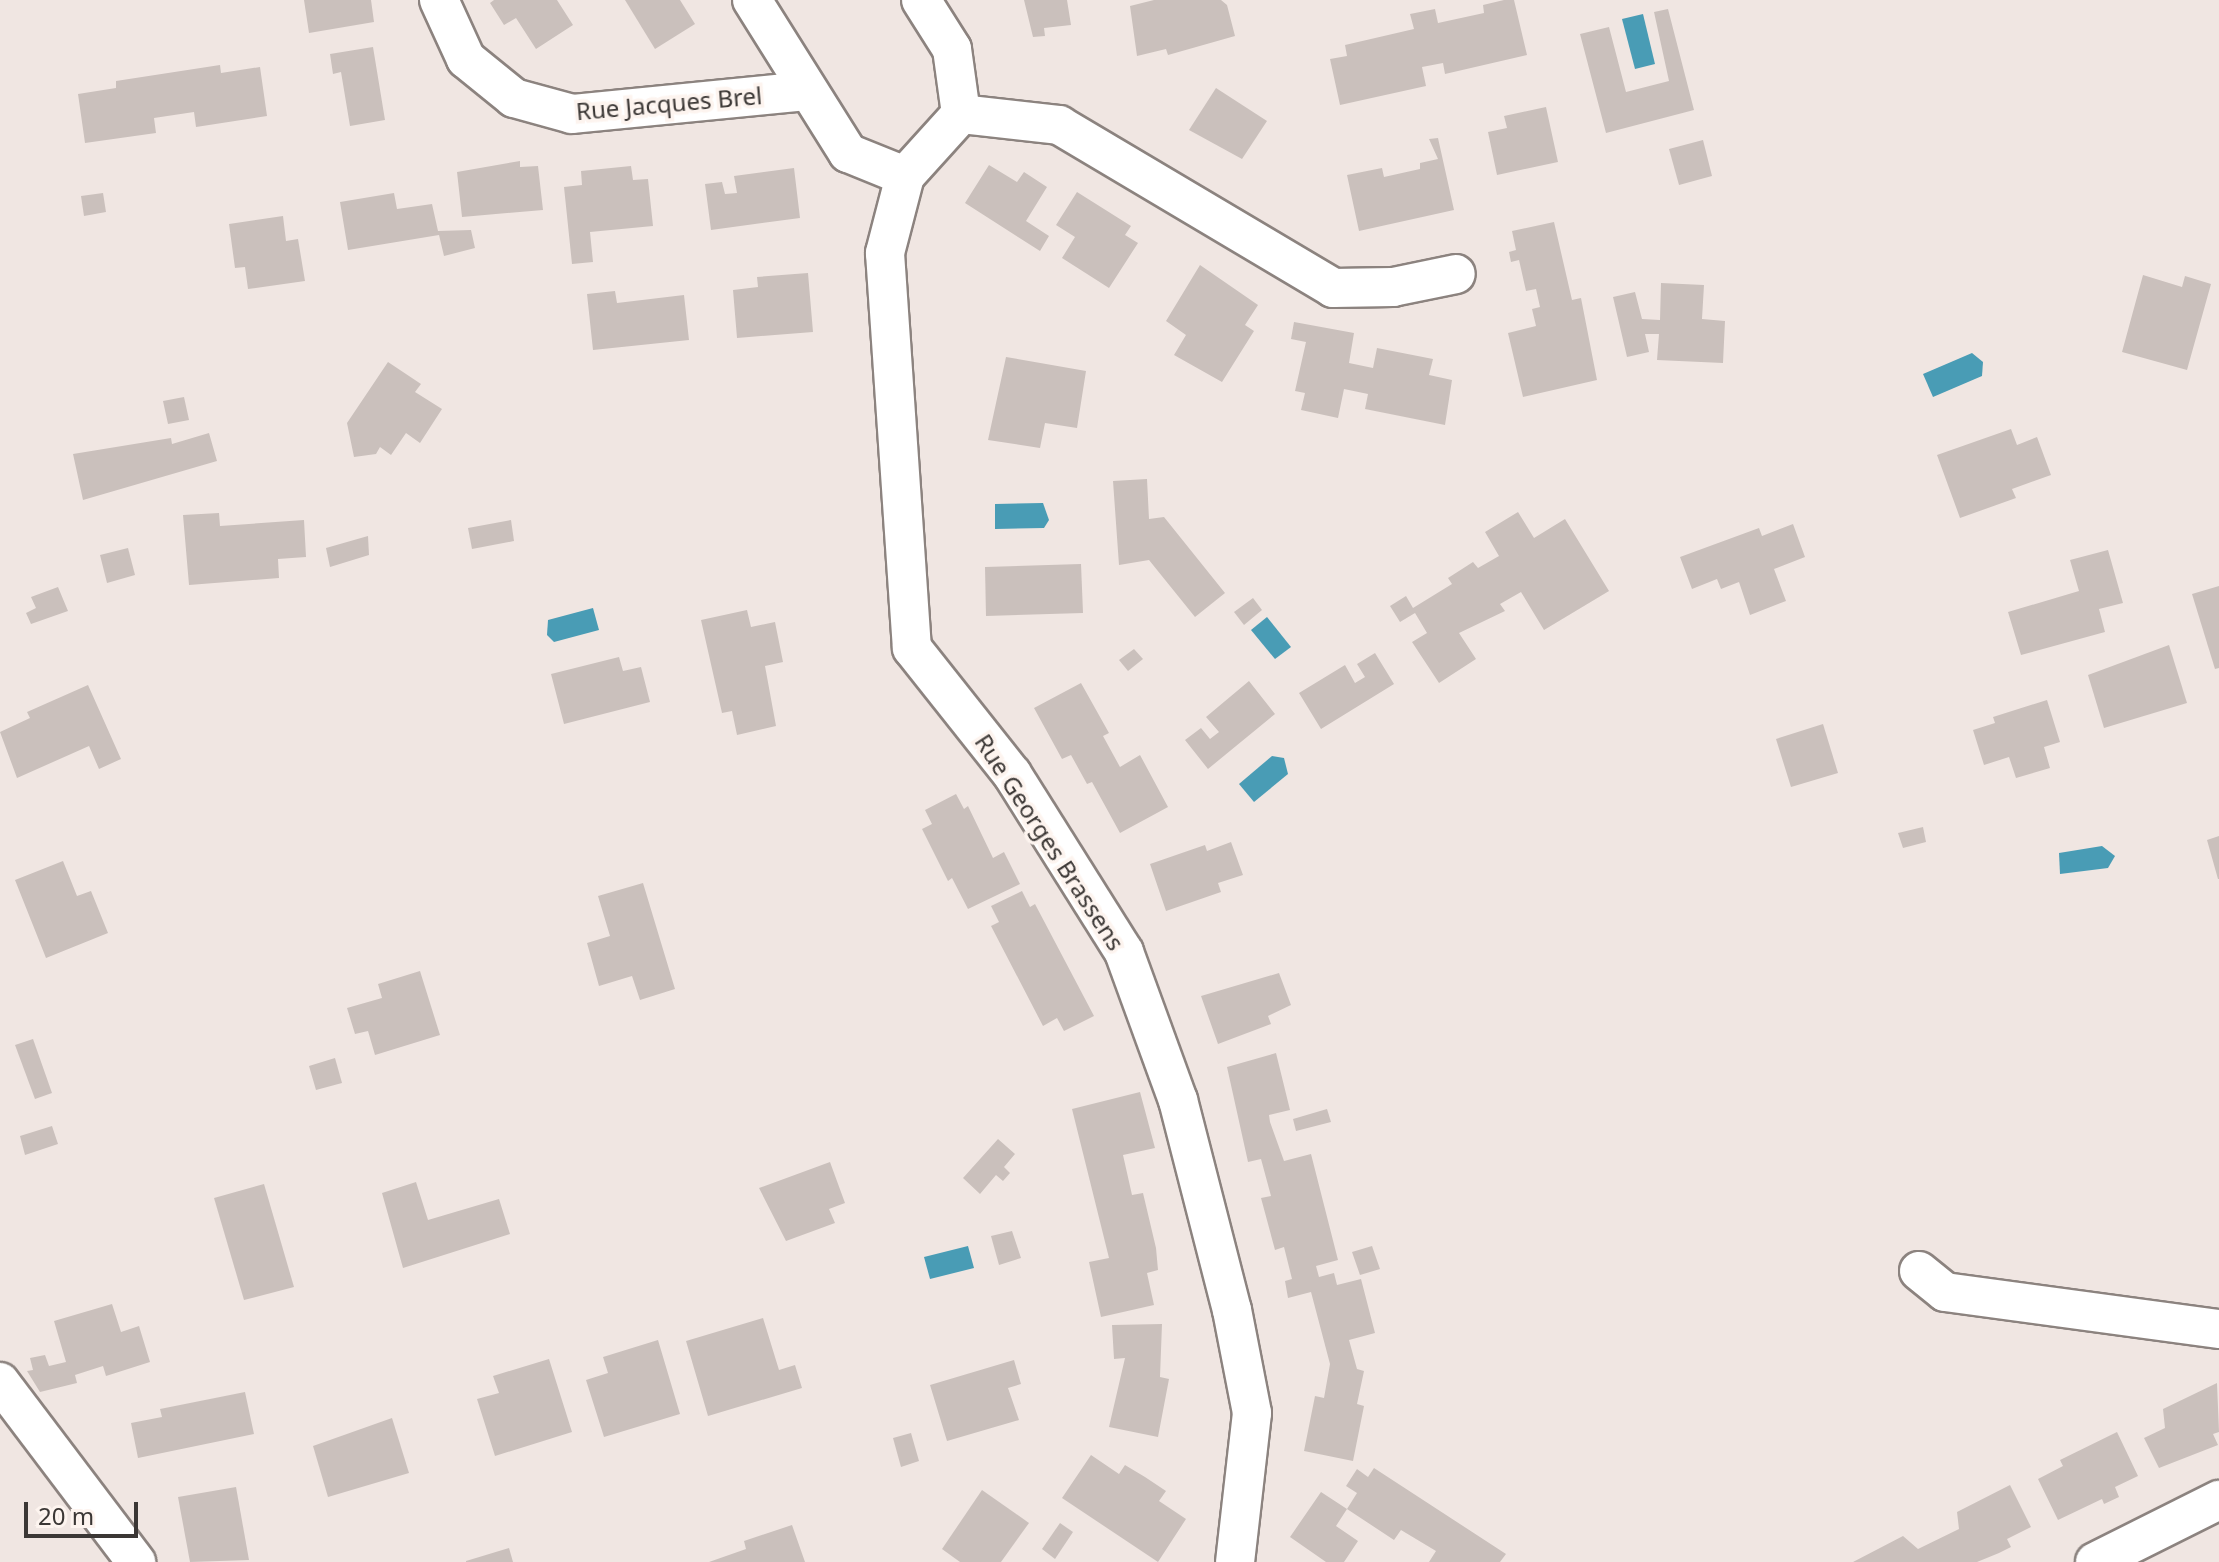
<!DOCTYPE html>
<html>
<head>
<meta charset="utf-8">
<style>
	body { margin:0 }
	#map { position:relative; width:2219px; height:1562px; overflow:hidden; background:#f0e6e2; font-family:"Noto Sans",sans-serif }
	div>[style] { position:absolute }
	.water>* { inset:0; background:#499cb5 }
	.building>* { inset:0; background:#cac0bc }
	.roads { filter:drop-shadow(2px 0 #8c837f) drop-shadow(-2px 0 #8c837f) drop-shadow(0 2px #8c837f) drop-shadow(0 -2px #8c837f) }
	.minor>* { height:38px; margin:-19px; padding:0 19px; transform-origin:19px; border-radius:19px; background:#fff }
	span { translate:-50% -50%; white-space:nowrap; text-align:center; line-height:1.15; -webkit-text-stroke:7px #fdf4ef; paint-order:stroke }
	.street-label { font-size:24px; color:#3b3735 }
	.scale { position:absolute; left:24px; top:1502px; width:114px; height:36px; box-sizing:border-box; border:4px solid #3b3735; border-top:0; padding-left:10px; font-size:24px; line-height:28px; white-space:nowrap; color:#3b3735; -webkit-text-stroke:6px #fdf4ef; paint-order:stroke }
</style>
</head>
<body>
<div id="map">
	<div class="water">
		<div style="clip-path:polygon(1643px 14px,1655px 64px,1635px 69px,1622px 19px)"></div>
		<div style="clip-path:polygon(1972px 353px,1983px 362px,1982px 376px,1933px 397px,1923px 374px)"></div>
		<div style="clip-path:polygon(1043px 503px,1049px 520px,1044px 528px,995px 529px,995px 504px)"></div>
		<div style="clip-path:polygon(593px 608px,599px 630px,554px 642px,547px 635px,548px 620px)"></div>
		<div style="clip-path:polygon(1267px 617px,1291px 647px,1275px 659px,1251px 630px)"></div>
		<div style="clip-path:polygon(1272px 756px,1284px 758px,1288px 774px,1254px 802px,1239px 784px)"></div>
		<div style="clip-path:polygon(2102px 846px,2115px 856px,2108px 868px,2060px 874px,2059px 853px)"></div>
		<div style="clip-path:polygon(968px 1246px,974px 1268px,930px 1279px,924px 1257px)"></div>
	</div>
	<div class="building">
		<div style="clip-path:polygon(304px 0,371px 0,374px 22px,309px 33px)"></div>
		<div style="clip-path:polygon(494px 0,557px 0,573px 25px,536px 49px,516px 18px,504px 25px,490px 3px)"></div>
		<div style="clip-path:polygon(625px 0,680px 0,695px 24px,655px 49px)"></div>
		<div style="clip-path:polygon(1024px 0,1067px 0,1071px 25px,1044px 28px,1045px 36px,1033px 37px)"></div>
		<div style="clip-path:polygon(1154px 0,1221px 0,1227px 5px,1235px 36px,1168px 55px,1166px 49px,1137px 56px,1130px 6px)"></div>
		<div style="clip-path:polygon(1504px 0,1514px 0,1527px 55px,1445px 74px,1443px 63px,1422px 67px,1426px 86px,1340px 105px,1330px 59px,1347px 56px,1345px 45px,1414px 29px,1410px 14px,1435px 9px,1438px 23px,1484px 13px,1483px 5px)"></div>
		<div style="clip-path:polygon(1668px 9px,1694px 110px,1606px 133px,1580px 34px,1609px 27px,1626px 92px,1669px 81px,1654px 12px)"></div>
		<div style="clip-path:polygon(373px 47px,385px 120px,350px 126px,341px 72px,333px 74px,330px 54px)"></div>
		<div style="clip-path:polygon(220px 65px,221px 73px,260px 67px,267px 116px,196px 127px,194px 112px,154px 118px,156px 133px,85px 143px,78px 94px,116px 88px,116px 81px)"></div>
		<div style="clip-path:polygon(1216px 88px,1267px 121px,1242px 159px,1189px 130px)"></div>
		<div style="clip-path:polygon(1546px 107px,1558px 162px,1497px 175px,1488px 132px,1507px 128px,1504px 116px)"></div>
		<div style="clip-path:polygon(1438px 138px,1454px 210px,1359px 231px,1347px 175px,1382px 168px,1384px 177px,1420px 169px,1420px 163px,1438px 159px,1429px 139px)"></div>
		<div style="clip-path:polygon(1703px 140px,1712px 176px,1679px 185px,1669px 149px)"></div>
		<div style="clip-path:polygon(520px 161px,520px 167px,538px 166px,543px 210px,462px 217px,457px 172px)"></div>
		<div style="clip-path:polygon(989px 165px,1017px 182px,1024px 172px,1047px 187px,1026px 221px,1049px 236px,1040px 251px,965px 203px)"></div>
		<div style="clip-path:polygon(631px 166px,633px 180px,648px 179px,653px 226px,590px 232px,593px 262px,572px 264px,564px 187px,582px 185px,581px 171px)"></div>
		<div style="clip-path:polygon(794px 168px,800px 218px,711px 230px,705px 184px,722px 182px,725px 194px,737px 193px,734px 176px)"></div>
		<div style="clip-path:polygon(1077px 192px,1131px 226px,1125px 235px,1138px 243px,1109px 288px,1062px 258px,1075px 237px,1056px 225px)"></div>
		<div style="clip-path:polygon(103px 193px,106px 212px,84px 216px,81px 196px)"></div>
		<div style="clip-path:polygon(394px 193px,397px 209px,432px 204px,438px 231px,471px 230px,475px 248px,444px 256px,439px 235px,348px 250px,340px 202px)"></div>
		<div style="clip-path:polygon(283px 216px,286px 241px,298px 239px,305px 281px,248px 289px,245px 267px,235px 268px,229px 224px)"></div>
		<div style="clip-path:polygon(1554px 222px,1572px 300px,1581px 298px,1597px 380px,1523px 397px,1508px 333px,1536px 326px,1532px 309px,1540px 307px,1536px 289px,1526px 291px,1519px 260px,1511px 262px,1509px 252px,1516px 250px,1512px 231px)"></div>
		<div style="clip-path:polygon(1200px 265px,1258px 305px,1245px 325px,1254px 331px,1222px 382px,1174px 355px,1186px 335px,1166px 321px)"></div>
		<div style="clip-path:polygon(808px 273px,813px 332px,737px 338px,733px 290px,758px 287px,757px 277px)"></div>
		<div style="clip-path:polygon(2143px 275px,2182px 287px,2185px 276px,2211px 284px,2187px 370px,2122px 352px)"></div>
		<div style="clip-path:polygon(1661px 283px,1704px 285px,1702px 319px,1725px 321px,1723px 363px,1657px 360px,1659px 334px,1645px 334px,1649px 352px,1627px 357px,1613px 297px,1635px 292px,1642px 319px,1660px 320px)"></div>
		<div style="clip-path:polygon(615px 291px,617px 303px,684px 295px,689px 340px,593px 350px,587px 294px)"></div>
		<div style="clip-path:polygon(1294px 322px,1354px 333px,1349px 363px,1373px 368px,1377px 348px,1433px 359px,1429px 375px,1452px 380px,1445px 425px,1365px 409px,1368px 394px,1344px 389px,1338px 418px,1301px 410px,1305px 393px,1295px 391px,1306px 342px,1291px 339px)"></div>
		<div style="clip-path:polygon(1006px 357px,1086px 371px,1077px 428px,1045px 423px,1040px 448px,988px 440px)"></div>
		<div style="clip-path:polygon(388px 362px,421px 384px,415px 392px,442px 409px,420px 443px,406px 433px,391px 455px,380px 447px,376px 454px,354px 457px,347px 423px)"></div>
		<div style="clip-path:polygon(184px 397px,189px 420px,168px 424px,163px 401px)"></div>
		<div style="clip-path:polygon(2011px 429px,2017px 445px,2037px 437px,2051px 475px,2012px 489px,2016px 498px,1960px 518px,1937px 455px)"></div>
		<div style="clip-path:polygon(209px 433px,217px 461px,83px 500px,73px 454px,171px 438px,172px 444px)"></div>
		<div style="clip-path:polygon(1147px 479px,1149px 519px,1164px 517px,1225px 593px,1195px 617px,1149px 560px,1119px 565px,1113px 481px)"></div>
		<div style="clip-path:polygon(1518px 512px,1534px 538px,1565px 519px,1609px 591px,1544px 630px,1521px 592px,1500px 604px,1505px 611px,1459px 633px,1476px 659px,1439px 683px,1412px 642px,1427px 633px,1415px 613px,1400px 622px,1390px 606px,1406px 596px,1413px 608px,1452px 584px,1448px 578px,1473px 562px,1478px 568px,1499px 556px,1485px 532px)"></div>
		<div style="clip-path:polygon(219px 513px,220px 526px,304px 520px,306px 557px,278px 559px,279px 578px,189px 585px,183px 515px)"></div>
		<div style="clip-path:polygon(511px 520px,514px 541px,472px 549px,468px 528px)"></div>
		<div style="clip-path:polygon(1793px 524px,1805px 557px,1774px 569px,1786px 601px,1750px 615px,1739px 582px,1721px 589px,1717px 579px,1692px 589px,1680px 557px,1759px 528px,1762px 536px)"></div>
		<div style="clip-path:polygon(368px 536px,369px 555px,330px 567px,326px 548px)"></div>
		<div style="clip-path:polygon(128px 548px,135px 575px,107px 583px,100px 555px)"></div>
		<div style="clip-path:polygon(2108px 550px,2123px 603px,2099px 609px,2105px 632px,2021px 655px,2008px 612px,2079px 591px,2070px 560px)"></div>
		<div style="clip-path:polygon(1081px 564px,1083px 613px,986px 616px,985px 567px)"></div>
		<div style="clip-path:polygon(2219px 586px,2219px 668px,2215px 669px,2192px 594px)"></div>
		<div style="clip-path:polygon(58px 587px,68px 611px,31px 624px,26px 613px,36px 608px,31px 597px)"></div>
		<div style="clip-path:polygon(1253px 598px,1262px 610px,1244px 625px,1234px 612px)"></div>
		<div style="clip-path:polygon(747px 610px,751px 627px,775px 622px,783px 662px,765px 666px,776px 726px,737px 735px,732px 711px,722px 713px,701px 620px)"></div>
		<div style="clip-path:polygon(2169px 645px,2187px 703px,2104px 728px,2088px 675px)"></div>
		<div style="clip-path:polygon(1134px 649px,1143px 659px,1128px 671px,1119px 660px)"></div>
		<div style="clip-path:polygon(1375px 653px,1394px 684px,1321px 729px,1299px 693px,1345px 665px,1355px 683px,1365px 677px,1357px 664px)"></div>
		<div style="clip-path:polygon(619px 657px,623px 671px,641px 667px,650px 702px,564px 724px,551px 674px)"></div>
		<div style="clip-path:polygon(1249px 681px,1275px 714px,1208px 769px,1185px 740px,1201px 728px,1210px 739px,1219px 732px,1206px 717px)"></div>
		<div style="clip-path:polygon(1081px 683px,1109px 733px,1103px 736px,1120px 767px,1140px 755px,1168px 807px,1120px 833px,1092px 782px,1087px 784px,1071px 755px,1062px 759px,1034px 708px)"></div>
		<div style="clip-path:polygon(88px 685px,121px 759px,99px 769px,89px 746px,17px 778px,0 732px,30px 718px,27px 712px)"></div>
		<div style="clip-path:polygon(2047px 700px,2060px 742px,2044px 747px,2050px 768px,2016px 778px,2009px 757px,1984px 765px,1973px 730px,1995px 723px,1993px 717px)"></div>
		<div style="clip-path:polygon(1823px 724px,1838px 773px,1791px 787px,1776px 739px)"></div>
		<div style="clip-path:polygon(956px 794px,964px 809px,968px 806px,993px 858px,1004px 852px,1020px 884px,968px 909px,952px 878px,948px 881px,922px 829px,932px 824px,925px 810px)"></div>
		<div style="clip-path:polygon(1923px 827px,1926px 842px,1903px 848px,1898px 833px)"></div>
		<div style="clip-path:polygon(2219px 836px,2219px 879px,2218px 879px,2207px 840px)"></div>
		<div style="clip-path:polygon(1231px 842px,1243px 875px,1218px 883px,1221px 892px,1166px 911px,1150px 864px,1205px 845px,1207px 851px)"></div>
		<div style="clip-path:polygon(63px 861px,77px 896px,91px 891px,108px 933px,46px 958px,15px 880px)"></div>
		<div style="clip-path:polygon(643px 883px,675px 989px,640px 1000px,632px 976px,599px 986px,587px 943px,610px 936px,598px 896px)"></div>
		<div style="clip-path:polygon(1022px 891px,1030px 907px,1035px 904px,1094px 1016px,1064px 1031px,1057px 1018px,1043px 1026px,991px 926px,999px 922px,991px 906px)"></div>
		<div style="clip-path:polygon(420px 971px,440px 1035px,375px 1055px,368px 1031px,355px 1034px,347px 1008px,382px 998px,378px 984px)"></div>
		<div style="clip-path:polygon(1279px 973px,1291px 1005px,1268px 1016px,1271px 1024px,1218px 1044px,1201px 996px)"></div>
		<div style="clip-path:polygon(33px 1039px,52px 1093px,35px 1099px,15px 1045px)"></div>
		<div style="clip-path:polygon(1276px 1053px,1290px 1110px,1269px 1115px,1270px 1122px,1284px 1161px,1311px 1154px,1338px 1260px,1316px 1266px,1319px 1277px,1334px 1273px,1337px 1285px,1361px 1279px,1375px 1333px,1349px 1340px,1357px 1369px,1364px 1371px,1357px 1404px,1364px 1406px,1353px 1461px,1304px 1451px,1315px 1396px,1324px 1398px,1330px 1364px,1311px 1292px,1288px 1298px,1285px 1281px,1292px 1279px,1284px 1247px,1275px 1250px,1261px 1198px,1271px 1196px,1261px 1159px,1248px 1162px,1227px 1067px)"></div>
		<div style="clip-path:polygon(335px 1058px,342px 1083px,316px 1090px,309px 1066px)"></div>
		<div style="clip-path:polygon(1140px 1092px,1155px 1148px,1123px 1155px,1132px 1195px,1143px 1193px,1156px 1248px,1158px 1270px,1147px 1273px,1154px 1305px,1101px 1317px,1089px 1262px,1109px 1258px,1072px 1109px)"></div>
		<div style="clip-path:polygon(1327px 1109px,1331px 1122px,1296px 1131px,1293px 1119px)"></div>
		<div style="clip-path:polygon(52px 1126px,58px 1144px,25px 1155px,20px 1136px)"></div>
		<div style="clip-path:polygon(998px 1139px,1015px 1154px,1004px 1167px,1010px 1173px,1003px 1181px,996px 1175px,980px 1194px,963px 1178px)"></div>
		<div style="clip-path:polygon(830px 1162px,845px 1203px,829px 1209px,835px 1223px,786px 1241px,759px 1188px)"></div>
		<div style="clip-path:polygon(416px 1182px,428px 1220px,499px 1199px,510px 1234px,403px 1268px,382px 1193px)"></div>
		<div style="clip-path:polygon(264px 1184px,294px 1287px,244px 1300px,214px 1198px)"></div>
		<div style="clip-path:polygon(1012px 1231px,1021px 1258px,999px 1265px,991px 1236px)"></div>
		<div style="clip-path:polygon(1372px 1246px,1380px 1269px,1360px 1275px,1352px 1252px)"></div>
		<div style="clip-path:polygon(112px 1304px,121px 1332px,139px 1326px,150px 1362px,106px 1376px,103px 1366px,75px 1375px,77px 1383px,40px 1392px,27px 1371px,33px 1370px,30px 1358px,45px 1355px,49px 1366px,66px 1362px,54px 1321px)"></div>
		<div style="clip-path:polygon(763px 1318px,779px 1370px,795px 1365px,802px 1388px,708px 1416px,686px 1341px)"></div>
		<div style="clip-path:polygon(1162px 1324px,1160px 1377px,1169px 1379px,1158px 1437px,1109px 1427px,1125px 1358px,1114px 1359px,1112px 1325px)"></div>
		<div style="clip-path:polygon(658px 1340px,680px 1414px,604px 1437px,586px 1380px,608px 1373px,603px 1357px)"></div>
		<div style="clip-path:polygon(549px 1359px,572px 1432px,495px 1456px,477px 1399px,499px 1393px,493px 1376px)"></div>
		<div style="clip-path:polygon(1014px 1360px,1021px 1384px,1008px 1388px,1019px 1420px,947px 1441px,930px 1385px)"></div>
		<div style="clip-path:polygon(2217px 1383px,2219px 1432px,2213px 1434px,2218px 1445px,2159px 1468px,2144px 1438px,2165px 1428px,2163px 1409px)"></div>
		<div style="clip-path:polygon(245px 1392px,254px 1434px,138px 1458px,131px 1423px,162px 1417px,160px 1409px)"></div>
		<div style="clip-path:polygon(392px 1418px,409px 1473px,328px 1497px,313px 1446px)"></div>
		<div style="clip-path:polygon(2117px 1432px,2138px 1476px,2115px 1487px,2119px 1497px,2104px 1504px,2102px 1499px,2058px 1520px,2038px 1479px,2063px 1466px,2060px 1460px)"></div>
		<div style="clip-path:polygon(911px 1433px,919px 1461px,901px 1467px,893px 1438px)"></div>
		<div style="clip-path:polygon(1091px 1455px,1119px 1474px,1125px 1465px,1145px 1477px,1166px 1491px,1159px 1501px,1186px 1519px,1158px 1562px,1062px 1498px)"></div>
		<div style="clip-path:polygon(1374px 1468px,1506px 1554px,1500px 1562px,1429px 1562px,1436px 1551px,1401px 1530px,1394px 1540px,1347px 1509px,1357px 1493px,1346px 1486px,1357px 1469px,1368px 1477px)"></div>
		<div style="clip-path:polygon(2010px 1485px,2031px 1527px,2007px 1539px,2011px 1547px,1999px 1553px,1977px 1562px,1853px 1562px,1903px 1536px,1918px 1549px,1959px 1529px,1957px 1512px)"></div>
		<div style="clip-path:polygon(236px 1487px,249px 1560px,190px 1562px,178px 1497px)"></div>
		<div style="clip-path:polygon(982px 1490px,1029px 1523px,1001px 1562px,960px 1562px,942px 1549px)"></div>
		<div style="clip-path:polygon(1321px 1492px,1347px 1509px,1336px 1526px,1358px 1541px,1344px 1562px,1326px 1562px,1290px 1537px)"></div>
		<div style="clip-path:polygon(1060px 1523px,1073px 1532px,1055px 1559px,1042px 1549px)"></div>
		<div style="clip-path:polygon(792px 1525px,805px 1562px,709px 1562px,746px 1549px,744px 1541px)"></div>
		<div style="clip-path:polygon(509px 1548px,513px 1562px,466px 1562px,466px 1561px)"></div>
	</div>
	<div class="roads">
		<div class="minor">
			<div style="left:439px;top:0;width:65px;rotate:65.4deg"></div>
			<div style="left:466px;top:59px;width:62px;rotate:39.1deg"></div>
			<div style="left:514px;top:98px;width:60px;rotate:15.4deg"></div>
			<div style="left:572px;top:114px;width:237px;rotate:-5.6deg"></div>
			<div style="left:752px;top:0;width:181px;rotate:57.9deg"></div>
			<div style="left:848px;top:153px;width:61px;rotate:22deg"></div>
			<div style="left:921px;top:0;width:58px;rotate:57.7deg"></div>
			<div style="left:952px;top:49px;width:66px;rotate:82.1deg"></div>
			<div style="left:961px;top:114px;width:84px;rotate:132.1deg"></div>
			<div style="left:905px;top:176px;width:80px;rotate:104.6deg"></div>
			<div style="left:885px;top:253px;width:396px;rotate:86.1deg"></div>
			<div style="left:912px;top:648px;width:161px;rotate:51.6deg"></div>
			<div style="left:1012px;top:774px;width:210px;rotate:57.8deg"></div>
			<div style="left:1124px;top:952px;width:158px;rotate:70deg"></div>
			<div style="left:1178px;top:1100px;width:217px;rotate:75.6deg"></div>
			<div style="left:1232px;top:1310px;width:105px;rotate:79deg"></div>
			<div style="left:1252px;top:1413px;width:150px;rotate:96.5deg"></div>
			<div style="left:961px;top:114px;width:99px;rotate:6.4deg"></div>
			<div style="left:1059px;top:125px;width:319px;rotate:30.7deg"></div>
			<div style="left:1333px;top:288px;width:60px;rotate:-1deg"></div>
			<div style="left:1393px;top:287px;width:64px;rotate:-11.7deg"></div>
			<div style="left:1919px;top:1271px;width:33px;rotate:39deg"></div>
			<div style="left:1945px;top:1292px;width:276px;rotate:7.7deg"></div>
			<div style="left:0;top:1382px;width:226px;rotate:52.9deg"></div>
			<div style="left:2095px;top:1562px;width:139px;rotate:-26.6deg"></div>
		</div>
	</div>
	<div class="street-label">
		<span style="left:669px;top:103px;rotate:-5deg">Rue Jacques Brel</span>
		<span style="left:1050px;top:842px;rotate:57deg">Rue Georges Brassens</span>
	</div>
	<div class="scale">20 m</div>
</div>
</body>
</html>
